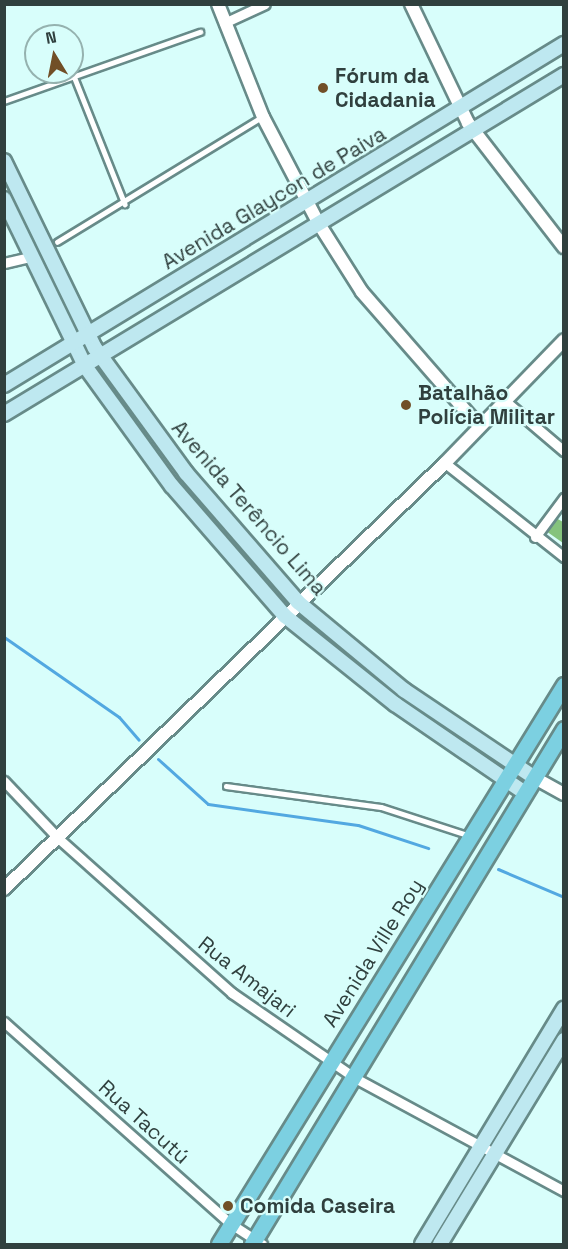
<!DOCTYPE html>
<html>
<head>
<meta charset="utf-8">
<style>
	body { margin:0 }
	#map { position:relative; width:568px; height:1249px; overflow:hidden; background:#d8fefb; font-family:"Space Grotesk",sans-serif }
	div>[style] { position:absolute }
	.forest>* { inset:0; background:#85c37d }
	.stream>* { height:3px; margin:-1.5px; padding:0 1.5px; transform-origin:1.5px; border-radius:1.5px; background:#52a8e1 }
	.roads { filter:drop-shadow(2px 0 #678b89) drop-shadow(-2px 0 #678b89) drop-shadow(0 2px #678b89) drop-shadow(0 -2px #678b89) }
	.service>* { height:4.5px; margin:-2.25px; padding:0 2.25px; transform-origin:2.25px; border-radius:2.25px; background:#fff }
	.minor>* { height:9px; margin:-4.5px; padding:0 4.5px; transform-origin:4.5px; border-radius:4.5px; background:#fff }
	.tertiary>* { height:12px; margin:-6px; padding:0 6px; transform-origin:6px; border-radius:6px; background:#fff }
	.secondary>* { height:14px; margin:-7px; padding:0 7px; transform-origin:7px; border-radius:7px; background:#bee8f0 }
	.primary>* { height:15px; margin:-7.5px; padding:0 7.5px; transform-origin:7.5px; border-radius:7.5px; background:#7cd0e1 }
	.dots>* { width:16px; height:16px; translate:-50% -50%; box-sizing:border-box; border:3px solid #d8fefb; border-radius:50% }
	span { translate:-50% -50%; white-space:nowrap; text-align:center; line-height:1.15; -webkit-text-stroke:4.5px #d8fefb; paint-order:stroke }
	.poi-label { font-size:21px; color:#30403e; font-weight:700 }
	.left { translate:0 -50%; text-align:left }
	.street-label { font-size:21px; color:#30403e }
	.frame { position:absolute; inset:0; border:6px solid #30403e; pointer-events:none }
	.north { position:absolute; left:24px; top:24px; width:60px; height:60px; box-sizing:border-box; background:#d8fefb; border:2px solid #95b2af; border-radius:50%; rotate:350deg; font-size:16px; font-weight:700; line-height:24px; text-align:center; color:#30403e }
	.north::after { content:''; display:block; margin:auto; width:21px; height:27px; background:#714f27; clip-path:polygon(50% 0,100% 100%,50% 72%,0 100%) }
</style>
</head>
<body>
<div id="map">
	<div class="forest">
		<div style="clip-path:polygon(556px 518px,563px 522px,563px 543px,546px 531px)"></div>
	</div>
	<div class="stream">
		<div style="left:4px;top:637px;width:140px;rotate:34.8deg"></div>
		<div style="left:119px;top:717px;width:30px;rotate:49deg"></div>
		<div style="left:158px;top:759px;width:67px;rotate:42deg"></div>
		<div style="left:208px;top:804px;width:151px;rotate:8deg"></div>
		<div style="left:358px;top:825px;width:74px;rotate:18.2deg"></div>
		<div style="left:498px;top:869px;width:72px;rotate:23deg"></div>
	</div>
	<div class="roads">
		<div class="service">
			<div style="left:74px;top:76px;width:138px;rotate:68.3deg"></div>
			<div style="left:4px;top:101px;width:208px;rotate:-19.4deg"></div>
			<div style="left:57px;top:242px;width:240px;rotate:-31.4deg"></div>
			<div style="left:226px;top:786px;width:156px;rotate:7.7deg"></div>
			<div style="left:381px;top:807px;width:90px;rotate:18deg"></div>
		</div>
		<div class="minor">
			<div style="left:224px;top:23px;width:45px;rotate:-24.9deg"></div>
			<div style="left:4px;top:263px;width:27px;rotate:-13deg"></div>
			<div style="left:504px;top:400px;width:79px;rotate:40.4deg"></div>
			<div style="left:445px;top:463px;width:152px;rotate:38.3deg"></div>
			<div style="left:535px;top:537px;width:49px;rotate:-53.4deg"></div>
			<div style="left:4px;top:781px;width:79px;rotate:46.5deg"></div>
			<div style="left:58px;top:838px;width:233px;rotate:41.7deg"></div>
			<div style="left:232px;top:993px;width:150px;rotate:34.6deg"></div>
			<div style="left:355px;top:1078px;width:238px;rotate:28.4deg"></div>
			<div style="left:4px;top:1022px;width:304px;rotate:41.7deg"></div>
			<div style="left:231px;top:1224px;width:37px;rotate:33deg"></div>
		</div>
		<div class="tertiary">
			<div style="left:218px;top:4px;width:122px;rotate:68.3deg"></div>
			<div style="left:263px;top:117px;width:121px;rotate:62.4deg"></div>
			<div style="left:319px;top:224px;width:80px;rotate:57.7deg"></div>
			<div style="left:362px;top:292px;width:178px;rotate:48.9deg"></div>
			<div style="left:411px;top:4px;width:132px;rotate:64.4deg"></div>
			<div style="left:468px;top:123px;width:157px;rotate:52.3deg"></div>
			<div style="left:535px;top:778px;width:33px;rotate:29deg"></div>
			<div style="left:4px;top:889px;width:613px;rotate:-44.01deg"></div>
			<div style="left:445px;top:463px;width:171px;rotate:-45.9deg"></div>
		</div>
		<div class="secondary">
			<div style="left:4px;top:161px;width:208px;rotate:64.1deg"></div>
			<div style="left:95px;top:348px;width:155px;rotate:53.9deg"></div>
			<div style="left:186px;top:473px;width:171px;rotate:49deg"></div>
			<div style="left:298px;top:602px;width:138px;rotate:39.7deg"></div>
			<div style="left:404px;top:690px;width:158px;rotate:33.9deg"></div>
			<div style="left:4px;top:199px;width:186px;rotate:64.1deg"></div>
			<div style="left:85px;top:366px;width:148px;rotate:54.1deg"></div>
			<div style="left:172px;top:486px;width:172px;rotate:49deg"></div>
			<div style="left:285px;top:616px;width:141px;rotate:38.7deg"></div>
			<div style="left:395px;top:704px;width:158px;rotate:34.4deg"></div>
			<div style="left:4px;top:385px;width:656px;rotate:-31.34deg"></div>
			<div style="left:4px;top:414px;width:655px;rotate:-31.19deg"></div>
			<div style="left:422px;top:1244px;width:275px;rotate:-58.9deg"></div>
			<div style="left:440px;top:1244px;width:239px;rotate:-58.7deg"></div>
		</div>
		<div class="primary">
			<div style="left:219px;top:1244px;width:657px;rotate:-58.32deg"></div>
			<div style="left:252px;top:1244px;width:602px;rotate:-58.79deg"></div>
		</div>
	</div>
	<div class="dots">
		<div style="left:323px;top:88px;background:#714f27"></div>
		<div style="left:406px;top:405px;background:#714f27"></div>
		<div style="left:228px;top:1206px;background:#714f27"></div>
	</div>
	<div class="poi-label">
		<span class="left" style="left:335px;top:88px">Fórum da<br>Cidadania</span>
		<span class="left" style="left:418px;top:405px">Batalhão<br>Polícia Militar</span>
		<span class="left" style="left:240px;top:1206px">Comida Caseira</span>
	</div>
	<div class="street-label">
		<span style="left:274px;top:198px;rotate:-31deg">Avenida Glaycon de Paiva</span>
		<span style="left:249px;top:508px;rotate:49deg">Avenida Terêncio Lima</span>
		<span style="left:373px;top:953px;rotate:-58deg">Avenida Ville Roy</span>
		<span style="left:247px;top:977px;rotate:38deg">Rua Amajari</span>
		<span style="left:144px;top:1122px;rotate:42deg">Rua Tacutú</span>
	</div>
	<div class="frame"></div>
	<div class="north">N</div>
</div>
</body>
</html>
